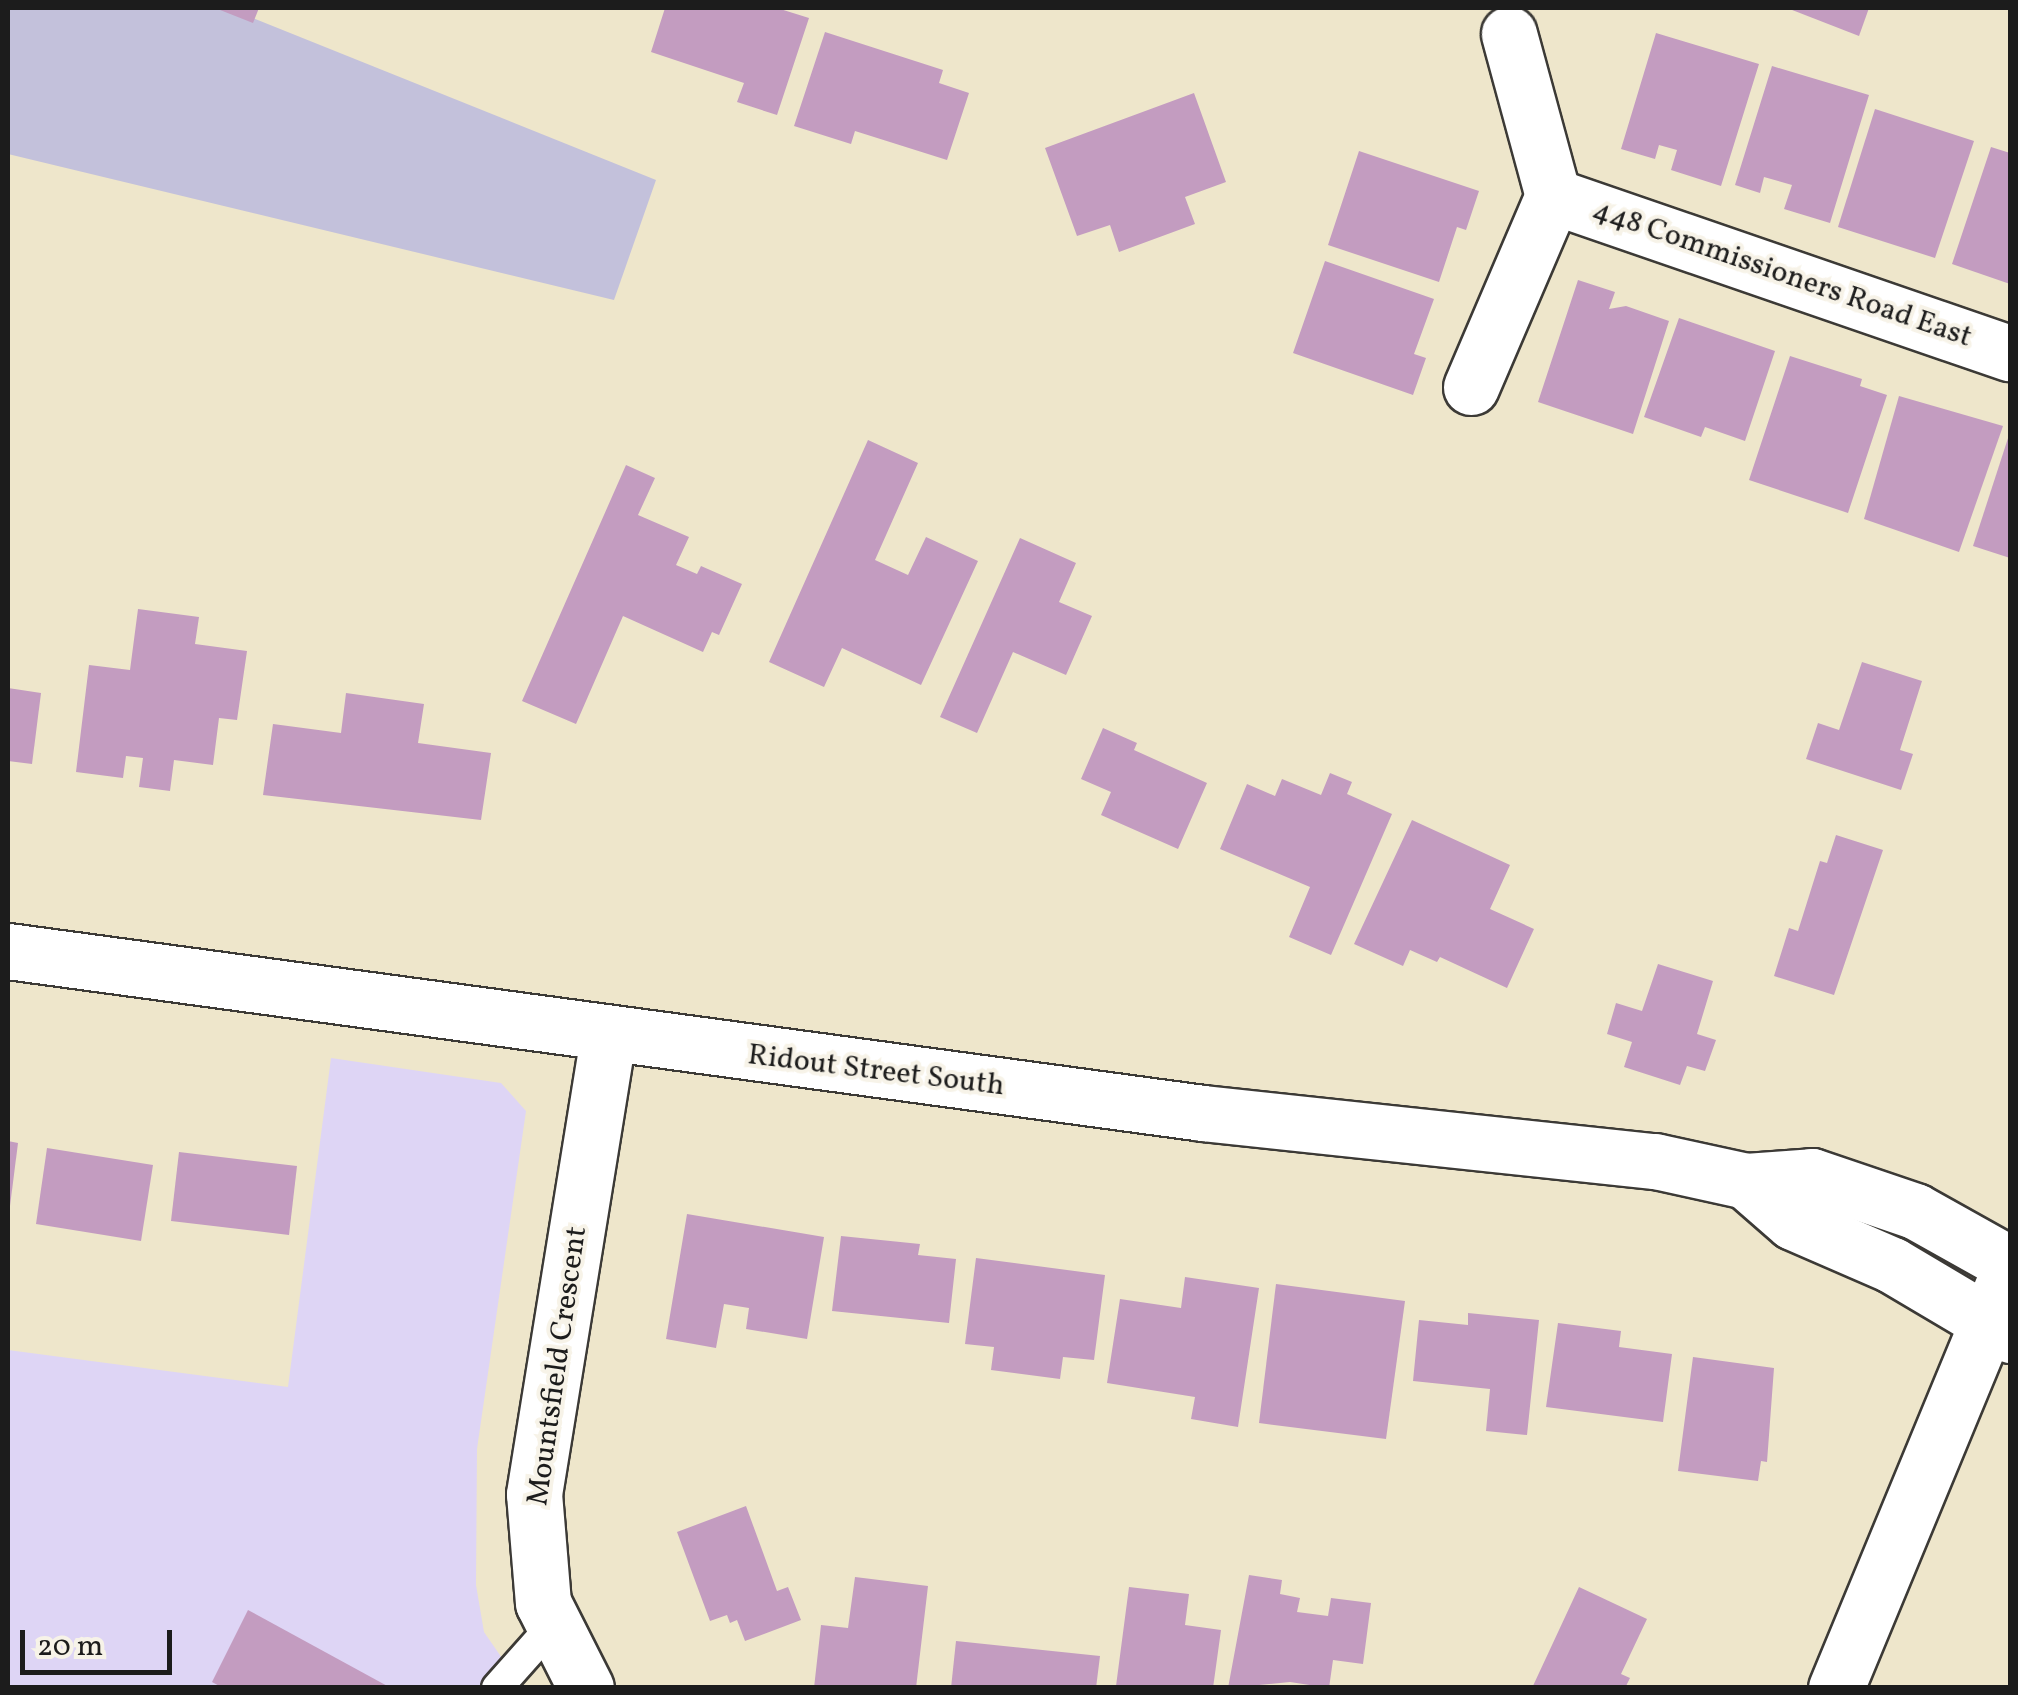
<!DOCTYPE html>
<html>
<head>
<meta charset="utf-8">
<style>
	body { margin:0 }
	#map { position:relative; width:2018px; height:1695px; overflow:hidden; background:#eee6cb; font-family:Vollkorn,serif }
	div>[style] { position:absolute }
	.built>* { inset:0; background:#ded5f5 }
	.industrial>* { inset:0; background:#c3c1db }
	.building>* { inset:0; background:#c39cc0 }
	.roads { filter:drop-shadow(2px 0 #3c3a36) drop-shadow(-2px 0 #3c3a36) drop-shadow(0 2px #3c3a36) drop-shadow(0 -2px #3c3a36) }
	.lane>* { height:30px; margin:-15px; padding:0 15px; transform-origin:15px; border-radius:15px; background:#fff }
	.street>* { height:55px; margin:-27.5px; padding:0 27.5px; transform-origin:27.5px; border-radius:27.5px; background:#fff }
	.secondary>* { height:55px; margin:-27.5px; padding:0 27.5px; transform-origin:27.5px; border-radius:27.5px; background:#fff }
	span { translate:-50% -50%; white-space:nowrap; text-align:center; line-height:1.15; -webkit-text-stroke:8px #f7f3e8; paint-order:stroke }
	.street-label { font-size:30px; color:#1c1c1c }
	.frame { position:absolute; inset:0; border:10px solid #1c1c1c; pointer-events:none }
	.scale { position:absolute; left:20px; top:1630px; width:152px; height:45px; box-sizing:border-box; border:5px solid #1c1c1c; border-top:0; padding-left:12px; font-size:30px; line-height:35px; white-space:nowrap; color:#1c1c1c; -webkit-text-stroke:8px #f7f3e8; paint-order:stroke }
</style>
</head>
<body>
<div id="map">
	<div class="built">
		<div style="clip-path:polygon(331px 1058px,501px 1083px,526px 1111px,477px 1449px,476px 1585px,484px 1632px,522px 1687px,8px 1688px,8px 1350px,288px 1387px)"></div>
	</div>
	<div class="industrial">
		<div style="clip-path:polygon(8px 8px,228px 8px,656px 180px,614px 300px,8px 154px)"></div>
	</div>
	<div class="building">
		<div style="clip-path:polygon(215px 8px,259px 8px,253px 23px)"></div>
		<div style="clip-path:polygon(665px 8px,777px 8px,809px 18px,777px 115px,737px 102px,744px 83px,651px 52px)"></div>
		<div style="clip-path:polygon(1787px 8px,1869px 8px,1859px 36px)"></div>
		<div style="clip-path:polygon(825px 32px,943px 70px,939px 83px,969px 93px,947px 160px,855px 131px,851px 144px,794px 126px)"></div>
		<div style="clip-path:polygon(1656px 33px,1759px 64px,1721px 186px,1671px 170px,1677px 150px,1659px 145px,1655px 159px,1621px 149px)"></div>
		<div style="clip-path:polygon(1772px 66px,1869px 95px,1830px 223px,1784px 209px,1792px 185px,1764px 177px,1760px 193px,1735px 185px)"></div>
		<div style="clip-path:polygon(1194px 93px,1226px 182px,1185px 197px,1195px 224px,1119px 252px,1110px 225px,1077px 236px,1045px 148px)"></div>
		<div style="clip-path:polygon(1875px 109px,1974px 141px,1935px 258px,1838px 227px)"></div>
		<div style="clip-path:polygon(1991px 147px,2010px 153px,2010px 284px,1952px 264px)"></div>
		<div style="clip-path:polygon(1359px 151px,1479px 191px,1466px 230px,1457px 227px,1439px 282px,1328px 245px)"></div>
		<div style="clip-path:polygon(1325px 261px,1434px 299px,1414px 354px,1426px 358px,1413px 395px,1293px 353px)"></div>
		<div style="clip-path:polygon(1578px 280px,1615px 292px,1609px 309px,1626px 306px,1669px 321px,1633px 434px,1538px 402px)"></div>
		<div style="clip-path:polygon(1679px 318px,1775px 351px,1745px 441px,1705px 427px,1701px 437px,1644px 417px)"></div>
		<div style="clip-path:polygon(1790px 356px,1862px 379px,1860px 386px,1887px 395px,1848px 513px,1749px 480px)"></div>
		<div style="clip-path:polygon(1899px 396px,2003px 426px,1959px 552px,1864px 519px)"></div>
		<div style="clip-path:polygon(2010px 432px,2010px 558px,1973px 546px)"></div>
		<div style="clip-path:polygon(868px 440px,918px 463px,875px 560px,908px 575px,926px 537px,978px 561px,921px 685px,842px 648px,824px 687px,769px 662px)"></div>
		<div style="clip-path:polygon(626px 465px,655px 478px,638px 515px,689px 537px,676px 565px,697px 574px,701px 566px,742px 584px,719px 635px,712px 632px,703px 652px,623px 616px,576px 724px,522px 701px)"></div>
		<div style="clip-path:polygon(1020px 538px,1076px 563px,1059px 602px,1092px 616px,1066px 675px,1013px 652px,977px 733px,940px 717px)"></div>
		<div style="clip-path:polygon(138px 609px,199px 617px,195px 644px,247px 651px,237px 720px,219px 718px,213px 765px,174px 760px,170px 791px,139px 787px,143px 758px,126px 756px,123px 778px,76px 772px,89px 665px,130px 670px)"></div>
		<div style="clip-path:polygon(1862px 662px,1922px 681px,1900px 750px,1913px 754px,1901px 790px,1806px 759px,1818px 723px,1839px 730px)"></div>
		<div style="clip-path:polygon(8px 688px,41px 693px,32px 764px,8px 761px)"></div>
		<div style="clip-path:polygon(346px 693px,424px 704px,418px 743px,491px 753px,481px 820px,263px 795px,273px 724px,341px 733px)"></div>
		<div style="clip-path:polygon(1103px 728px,1137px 743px,1134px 750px,1207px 783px,1178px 849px,1101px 815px,1111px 792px,1081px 779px)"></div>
		<div style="clip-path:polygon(1330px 773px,1352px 782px,1347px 794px,1392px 814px,1331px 955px,1289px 937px,1310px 887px,1220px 849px,1247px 784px,1275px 796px,1282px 779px,1321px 795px)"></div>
		<div style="clip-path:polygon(1412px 820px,1510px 865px,1490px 909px,1534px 929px,1507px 988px,1440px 957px,1437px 962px,1410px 950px,1403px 966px,1354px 944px)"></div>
		<div style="clip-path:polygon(1836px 835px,1883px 850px,1834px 995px,1774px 976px,1789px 928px,1798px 931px,1820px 861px,1827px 863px)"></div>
		<div style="clip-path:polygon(1658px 964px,1713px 981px,1697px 1034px,1716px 1040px,1705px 1071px,1687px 1066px,1680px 1085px,1624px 1067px,1632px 1042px,1607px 1034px,1616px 1003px,1642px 1011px)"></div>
		<div style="clip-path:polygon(8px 1141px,18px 1143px,10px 1206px,8px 1206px)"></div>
		<div style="clip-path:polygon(47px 1148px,153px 1165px,141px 1241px,36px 1224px)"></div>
		<div style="clip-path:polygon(179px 1152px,297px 1166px,289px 1235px,171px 1221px)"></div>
		<div style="clip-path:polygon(687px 1214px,824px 1237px,807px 1339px,746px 1329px,749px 1308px,724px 1304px,716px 1348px,666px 1339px)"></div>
		<div style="clip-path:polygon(841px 1236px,920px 1244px,918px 1255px,956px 1259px,949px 1323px,832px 1311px)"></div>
		<div style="clip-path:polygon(976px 1258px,1105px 1275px,1094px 1360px,1063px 1357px,1060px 1379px,991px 1370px,994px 1347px,965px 1344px)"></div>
		<div style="clip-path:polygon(1185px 1277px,1259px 1288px,1238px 1427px,1191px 1419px,1195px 1397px,1107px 1383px,1120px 1299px,1181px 1308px)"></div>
		<div style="clip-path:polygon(1276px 1284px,1405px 1301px,1386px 1439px,1259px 1423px)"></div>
		<div style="clip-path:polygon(1468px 1313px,1539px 1320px,1527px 1435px,1486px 1431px,1490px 1389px,1413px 1381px,1419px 1320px,1468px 1325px)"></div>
		<div style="clip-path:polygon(1558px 1323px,1621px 1331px,1619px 1347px,1672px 1354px,1663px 1422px,1546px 1407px)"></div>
		<div style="clip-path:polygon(1693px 1357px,1774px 1368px,1767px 1462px,1761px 1461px,1758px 1481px,1678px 1471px)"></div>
		<div style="clip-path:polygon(746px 1506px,777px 1591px,788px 1587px,801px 1620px,745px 1641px,737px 1620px,730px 1623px,727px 1615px,710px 1621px,677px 1532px)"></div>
		<div style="clip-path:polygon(1249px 1575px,1282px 1580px,1280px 1594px,1300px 1598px,1297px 1612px,1328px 1616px,1331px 1598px,1371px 1603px,1363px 1664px,1333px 1660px,1329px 1688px,1290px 1682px,1228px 1688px)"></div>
		<div style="clip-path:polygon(855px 1577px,928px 1586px,916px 1688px,814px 1688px,821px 1625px,848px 1628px)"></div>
		<div style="clip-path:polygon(1129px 1587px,1189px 1594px,1185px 1625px,1221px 1630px,1213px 1688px,1116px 1686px)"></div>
		<div style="clip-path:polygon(1579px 1587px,1647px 1619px,1621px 1674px,1630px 1678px,1625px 1688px,1532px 1688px)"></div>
		<div style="clip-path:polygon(248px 1610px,391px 1688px,223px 1688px,212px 1682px)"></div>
		<div style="clip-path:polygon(956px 1641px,1100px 1656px,1096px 1688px,951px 1688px)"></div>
	</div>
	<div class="roads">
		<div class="lane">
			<div style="left:497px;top:1688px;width:84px;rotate:-48.4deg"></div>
		</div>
		<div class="street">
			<div style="left:1553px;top:196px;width:483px;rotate:19deg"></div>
			<div style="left:1471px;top:387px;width:208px;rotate:-66.8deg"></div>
			<div style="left:1553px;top:196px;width:168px;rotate:-105.2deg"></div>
			<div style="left:586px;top:1688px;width:95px;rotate:-116.8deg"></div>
			<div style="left:543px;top:1603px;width:109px;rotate:-94.7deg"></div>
			<div style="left:534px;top:1494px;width:464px;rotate:-80.8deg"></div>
		</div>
		<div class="secondary">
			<div style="left:8px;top:951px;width:1206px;rotate:7.72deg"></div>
			<div style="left:1203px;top:1113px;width:455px;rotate:6.1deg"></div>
			<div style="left:1655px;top:1161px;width:93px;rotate:12.4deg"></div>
			<div style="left:1746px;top:1181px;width:66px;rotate:-4.3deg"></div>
			<div style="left:1812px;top:1176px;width:109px;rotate:18.8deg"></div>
			<div style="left:1915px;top:1211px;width:109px;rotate:29.2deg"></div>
			<div style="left:1746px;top:1181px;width:62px;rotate:41.1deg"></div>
			<div style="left:1793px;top:1222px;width:108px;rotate:23.5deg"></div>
			<div style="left:1892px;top:1265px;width:137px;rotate:30.7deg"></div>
			<div style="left:1836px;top:1688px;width:455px;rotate:-67.5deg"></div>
		</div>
	</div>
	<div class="street-label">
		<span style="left:1782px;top:274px;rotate:19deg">448 Commissioners Road East</span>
		<span style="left:876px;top:1071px;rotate:7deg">Ridout Street South</span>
		<span style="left:558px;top:1366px;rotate:-82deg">Mountsfield Crescent</span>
	</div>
	<div class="frame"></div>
	<div class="scale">20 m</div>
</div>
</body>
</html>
